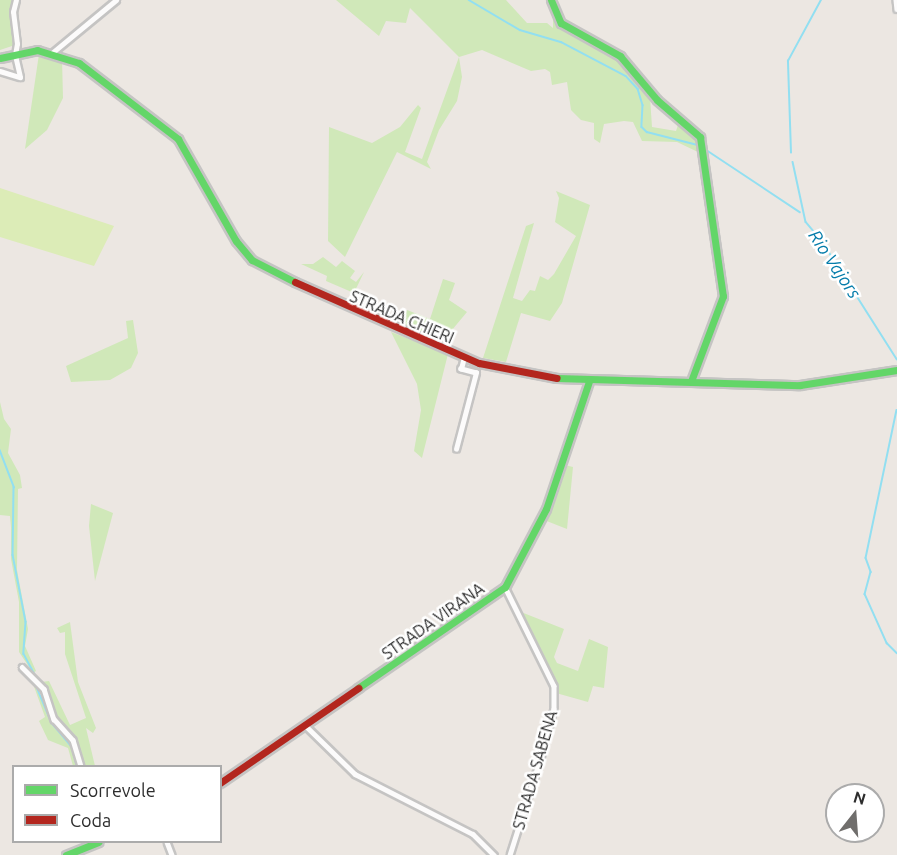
<!DOCTYPE html>
<html>
<head>
<meta charset="utf-8">
<style>
	body { margin:0 }
	#map { position:relative; width:897px; height:855px; overflow:hidden; background:#ece7e2; font-family:Ubuntu,sans-serif }
	div>[style] { position:absolute }
	.green>* { inset:0; background:#d0e8b9 }
	.pitch>* { inset:0; background:#dcecb7 }
	.stream>* { height:1.5px; margin:-0.75px; padding:0 0.75px; transform-origin:0.75px; border-radius:0.75px; background:#92dff1 }
	.roads { filter:drop-shadow(2px 0 #c5c4c3) drop-shadow(-2px 0 #c5c4c3) drop-shadow(0 2px #c5c4c3) drop-shadow(0 -2px #c5c4c3) }
	.street>* { height:4.5px; margin:-2.25px; padding:0 2.25px; transform-origin:2.25px; border-radius:2.25px; background:#fcfbfb }
	.fast>* { height:7px; margin:-3.5px; padding:0 3.5px; transform-origin:3.5px; border-radius:3.5px; background:#63d668 }
	.jam>* { height:7px; margin:-3.5px; padding:0 3.5px; transform-origin:3.5px; border-radius:3.5px; background:#b3261e }
	span { translate:-50% -50%; white-space:nowrap; text-align:center; line-height:1.15; -webkit-text-stroke:5px #fff; paint-order:stroke }
	.street-label { font-size:16px; color:#2d2d2d }
	.water-label { font-size:18px; color:#047caa; font-style:italic }
	.legend { position:absolute; left:12px; top:765px; width:210px; height:78px; box-sizing:border-box; background:#fff; border:2px solid #ababab; margin:0; padding:8px 10px; list-style:none; font-size:18px; color:#2d2d2d }
	.legend li { display:flex; align-items:center; gap:12px; height:30px }
	.legend b { width:30px; border:2px solid #ababab }
	.north { position:absolute; left:825px; top:783px; width:60px; height:60px; box-sizing:border-box; background:#fff; border:2px solid #ababab; border-radius:50%; rotate:17deg; font-size:16px; font-weight:700; line-height:24px; text-align:center; color:#2d2d2d }
	.north::after { content:''; display:block; margin:auto; width:21px; height:27px; background:#706e6c; clip-path:polygon(50% 0,100% 100%,50% 72%,0 100%) }
</style>
</head>
<body>
<div id="map">
	<div class="green">
		<div style="clip-path:polygon(0 0,14px 0,15px 45px,0 50px)"></div>
		<div style="clip-path:polygon(336px 0,506px 0,527px 23px,547px 23px,553px 28px,553px 16px,573px 35px,619px 58px,650px 97px,652px 127px,676px 131px,679px 122px,698px 141px,700px 153px,677px 142px,642px 141px,633px 122px,624px 121px,604px 124px,600px 143px,594px 139px,594px 123px,581px 120px,571px 110px,567px 82px,552px 85px,550px 72px,545px 69px,531px 71px,482px 50px,459px 57px,462px 77px,457px 101px,439px 130px,427px 162px,431px 169px,397px 152px,345px 257px,328px 241px,329px 127px,372px 143px,400px 127px,418px 105px,421px 108px,405px 152px,422px 159px,459px 57px,410px 8px,406px 23px,386px 21px,379px 36px)"></div>
		<div style="clip-path:polygon(39px 54px,62px 59px,63px 98px,47px 130px,25px 149px)"></div>
		<div style="clip-path:polygon(556px 191px,590px 205px,562px 303px,550px 321px,521px 313px,506px 362px,483px 358px,526px 226px,534px 223px,513px 298px,522px 301px,530px 290px,535px 291px,540px 276px,548px 280px,554px 274px,576px 236px,555px 222px,559px 198px)"></div>
		<div style="clip-path:polygon(323px 257px,336px 267px,342px 261px,355px 271px,350px 278px,356px 282px,364px 272px,354px 293px,326px 281px,327px 276px,301px 264px,313px 264px)"></div>
		<div style="clip-path:polygon(443px 279px,455px 283px,449px 300px,467px 312px,442px 342px,401px 326px,407px 310px,430px 319px)"></div>
		<div style="clip-path:polygon(133px 320px,138px 353px,131px 368px,110px 380px,71px 382px,66px 366px,128px 338px,126px 321px)"></div>
		<div style="clip-path:polygon(391px 332px,448px 354px,422px 458px,414px 451px,421px 410px,417px 384px)"></div>
		<div style="clip-path:polygon(0 402px,4px 419px,11px 429px,8px 453px,20px 475px,22px 488px,18px 489px,17px 570px,28px 629px,25px 646px,36px 671px,33px 673px,19px 652px,19px 602px,11px 559px,11px 527px,10px 516px,0 515px)"></div>
		<div style="clip-path:polygon(565px 465px,573px 467px,567px 529px,544px 520px)"></div>
		<div style="clip-path:polygon(91px 504px,113px 513px,95px 581px,89px 526px)"></div>
		<div style="clip-path:polygon(521px 612px,564px 629px,554px 657px,557px 663px,578px 671px,589px 639px,608px 647px,604px 688px,593px 686px,588px 702px,556px 693px,547px 662px)"></div>
		<div style="clip-path:polygon(70px 622px,78px 682px,96px 728px,93px 733px,86px 728px,95px 766px,82px 766px,75px 740px,64px 729px,41px 682px,49px 681px,70px 725px,86px 718px,65px 654px,65px 632px,60px 633px,57px 628px)"></div>
		<div style="clip-path:polygon(32px 681px,49px 714px,70px 739px,79px 766px,73px 766px,68px 748px,48px 740px,39px 721px,45px 717px)"></div>
	</div>
	<div class="pitch">
		<div style="clip-path:polygon(0 188px,114px 226px,94px 266px,0 237px)"></div>
	</div>
	<div class="stream">
		<div style="left:469px;top:0;width:59px;rotate:30.5deg"></div>
		<div style="left:520px;top:30px;width:43px;rotate:16.3deg"></div>
		<div style="left:561px;top:42px;width:73px;rotate:27.6deg"></div>
		<div style="left:626px;top:76px;width:18px;rotate:47deg"></div>
		<div style="left:638px;top:89px;width:17px;rotate:73deg"></div>
		<div style="left:643px;top:105px;width:22px;rotate:93deg"></div>
		<div style="left:642px;top:127px;width:7px;rotate:45deg"></div>
		<div style="left:647px;top:132px;width:53px;rotate:14.3deg"></div>
		<div style="left:705px;top:149px;width:114px;rotate:33.6deg"></div>
		<div style="left:791px;top:153px;width:92px;rotate:-91.9deg"></div>
		<div style="left:788px;top:61px;width:69px;rotate:-61.6deg"></div>
		<div style="left:793px;top:162px;width:61px;rotate:77.8deg"></div>
		<div style="left:806px;top:222px;width:25px;rotate:50deg"></div>
		<div style="left:822px;top:241px;width:140px;rotate:57.6deg"></div>
		<div style="left:897px;top:410px;width:151px;rotate:101.8deg"></div>
		<div style="left:866px;top:558px;width:15px;rotate:70deg"></div>
		<div style="left:871px;top:572px;width:23px;rotate:105deg"></div>
		<div style="left:865px;top:594px;width:54px;rotate:65.8deg"></div>
		<div style="left:887px;top:643px;width:14px;rotate:45deg"></div>
		<div style="left:0;top:450px;width:40px;rotate:69deg"></div>
		<div style="left:14px;top:487px;width:68px;rotate:90.8deg"></div>
		<div style="left:13px;top:555px;width:68px;rotate:79deg"></div>
		<div style="left:26px;top:622px;width:32px;rotate:94deg"></div>
		<div style="left:24px;top:654px;width:26px;rotate:62deg"></div>
		<div style="left:36px;top:685px;width:41px;rotate:67.2deg"></div>
		<div style="left:52px;top:723px;width:33px;rotate:50deg"></div>
		<div style="left:73px;top:748px;width:18px;rotate:77deg"></div>
	</div>
	<div class="roads">
		<div class="street">
			<div style="left:896px;top:0;width:9px;rotate:84deg"></div>
			<div style="left:52px;top:53px;width:83px;rotate:-39.6deg"></div>
			<div style="left:0;top:71px;width:21px;rotate:17deg"></div>
			<div style="left:20px;top:77px;width:23px;rotate:-103deg"></div>
			<div style="left:15px;top:55px;width:11px;rotate:-80deg"></div>
			<div style="left:17px;top:44px;width:32px;rotate:-97deg"></div>
			<div style="left:13px;top:12px;width:12px;rotate:-76deg"></div>
			<div style="left:456px;top:449px;width:79px;rotate:-75.3deg"></div>
			<div style="left:476px;top:373px;width:16px;rotate:-165deg"></div>
			<div style="left:461px;top:369px;width:12px;rotate:-76deg"></div>
			<div style="left:505px;top:587px;width:110px;rotate:63.7deg"></div>
			<div style="left:554px;top:686px;width:23px;rotate:90deg"></div>
			<div style="left:554px;top:709px;width:40px;rotate:104.4deg"></div>
			<div style="left:544px;top:748px;width:112px;rotate:107.6deg"></div>
			<div style="left:22px;top:667px;width:31px;rotate:45deg"></div>
			<div style="left:44px;top:689px;width:32px;rotate:72deg"></div>
			<div style="left:54px;top:719px;width:28px;rotate:48deg"></div>
			<div style="left:73px;top:740px;width:27px;rotate:73deg"></div>
			<div style="left:305px;top:725px;width:70px;rotate:44.4deg"></div>
			<div style="left:355px;top:774px;width:132px;rotate:27deg"></div>
			<div style="left:473px;top:834px;width:30px;rotate:45deg"></div>
			<div style="left:167px;top:842px;width:14px;rotate:69deg"></div>
		</div>
		<div class="fast">
			<div style="left:551px;top:0;width:25px;rotate:67deg"></div>
			<div style="left:561px;top:23px;width:68px;rotate:29.2deg"></div>
			<div style="left:620px;top:56px;width:57px;rotate:49.9deg"></div>
			<div style="left:657px;top:100px;width:57px;rotate:40.7deg"></div>
			<div style="left:700px;top:137px;width:161px;rotate:81.8deg"></div>
			<div style="left:723px;top:296px;width:91px;rotate:110.6deg"></div>
			<div style="left:0;top:58px;width:38px;rotate:-12deg"></div>
			<div style="left:37px;top:50px;width:44px;rotate:17.2deg"></div>
			<div style="left:79px;top:63px;width:125px;rotate:37.5deg"></div>
			<div style="left:178px;top:139px;width:117px;rotate:60.4deg"></div>
			<div style="left:236px;top:241px;width:25px;rotate:50deg"></div>
			<div style="left:252px;top:260px;width:48px;rotate:27.1deg"></div>
			<div style="left:557px;top:378px;width:243px;rotate:1.7deg"></div>
			<div style="left:800px;top:385px;width:98px;rotate:-8.8deg"></div>
			<div style="left:358px;top:688px;width:178px;rotate:-34.5deg"></div>
			<div style="left:505px;top:587px;width:88px;rotate:-62.3deg"></div>
			<div style="left:546px;top:509px;width:135px;rotate:-71.4deg"></div>
			<div style="left:66px;top:855px;width:35px;rotate:-22deg"></div>
		</div>
		<div class="jam">
			<div style="left:295px;top:282px;width:201px;rotate:23.8deg"></div>
			<div style="left:479px;top:363px;width:79px;rotate:10.9deg"></div>
			<div style="left:220px;top:783px;width:168px;rotate:-34.5deg"></div>
		</div>
	</div>
	<div class="street-label">
		<span style="left:402px;top:317px;rotate:23deg">STRADA CHIERI</span>
		<span style="left:433px;top:621px;rotate:-35deg">STRADA VIRANA</span>
		<span style="left:535px;top:770px;rotate:-74deg">STRADA SABENA</span>
	</div>
	<div class="water-label">
		<span style="left:835px;top:264px;rotate:56deg">Rio Vajors</span>
	</div>
	<ul class="legend">
	<li><b style="height:8px;background:#63d668"></b>Scorrevole</li>
	<li><b style="height:8px;background:#b3261e"></b>Coda</li>
	</ul>
	<div class="north">N</div>
</div>
</body>
</html>
